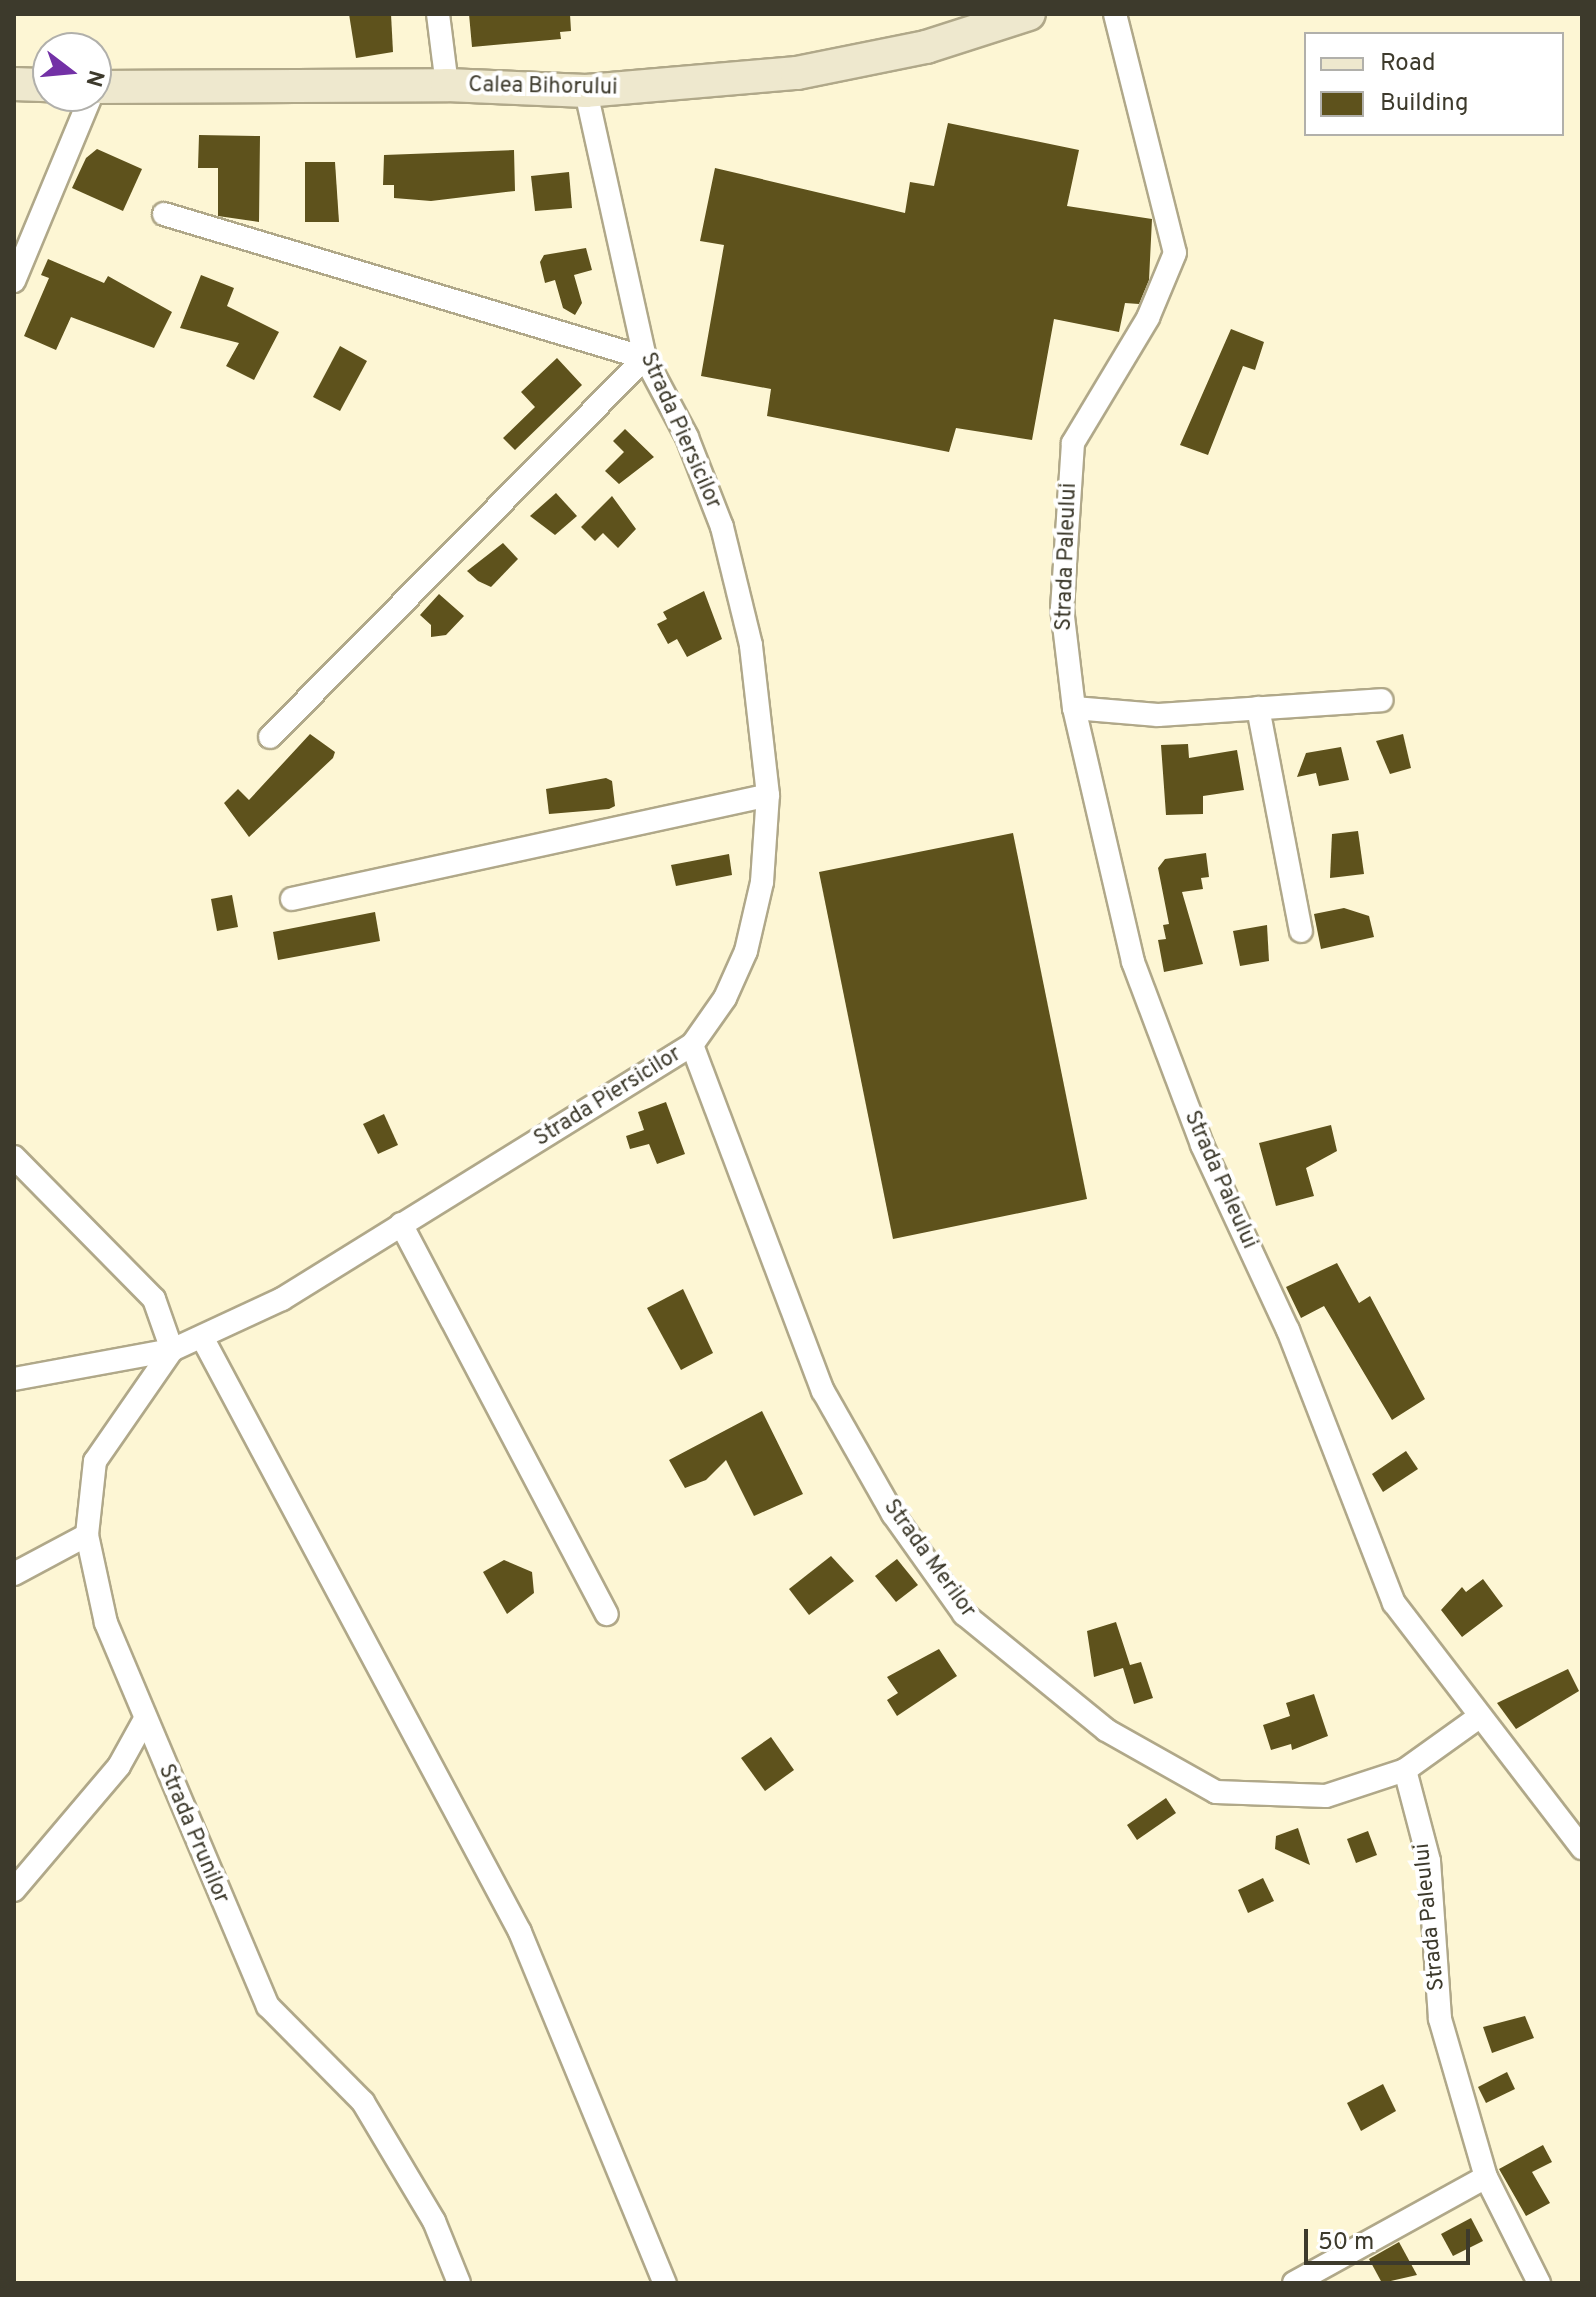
<!DOCTYPE html>
<html>
<head>
<meta charset="utf-8">
<style>
	body { margin:0 }
	#map { position:relative; width:1596px; height:2297px; overflow:hidden; background:#fdf6d4; font-family:Overpass,sans-serif }
	div>[style] { position:absolute }
	.building>* { inset:0; background:#5e521c }
	.roads { filter:drop-shadow(2px 0 #b0a889) drop-shadow(-2px 0 #b0a889) drop-shadow(0 2px #b0a889) drop-shadow(0 -2px #b0a889) }
	.minor>* { height:22px; margin:-11px; padding:0 11px; transform-origin:11px; border-radius:11px; background:#fff }
	.secondary>* { height:32px; margin:-16px; padding:0 16px; transform-origin:16px; border-radius:16px; background:#eee8ce }
	span { translate:-50% -50%; white-space:nowrap; text-align:center; line-height:1.15; -webkit-text-stroke:8px #fff; paint-order:stroke }
	.street-label { font-size:22px; color:#3d3a2c }
	.frame { position:absolute; inset:0; border:16px solid #3d3a2c; pointer-events:none }
	.legend { position:absolute; left:1304px; top:32px; width:260px; height:104px; box-sizing:border-box; background:#fff; border:2px solid #b1b0ab; margin:0; padding:10px 14px; list-style:none; font-size:24px; color:#3d3a2c }
	.legend li { display:flex; align-items:center; gap:16px; height:40px }
	.legend b { width:40px; border:2px solid #b1b0ab }
	.north { position:absolute; left:32px; top:32px; width:80px; height:80px; box-sizing:border-box; background:#fff; border:2px solid #b1b0ab; border-radius:50%; rotate:106deg; font-size:22px; font-weight:700; line-height:32px; text-align:center; color:#3d3a2c }
	.north::after { content:''; display:block; margin:auto; width:28px; height:36px; background:#7331a6; clip-path:polygon(50% 0,100% 100%,50% 72%,0 100%) }
	.scale { position:absolute; left:1304px; top:2229px; width:166px; height:36px; box-sizing:border-box; border:4px solid #3d3a2c; border-top:0; padding-left:10px; font-size:24px; line-height:28px; white-space:nowrap; color:#3d3a2c; -webkit-text-stroke:6px #fff; paint-order:stroke }
</style>
</head>
<body>
<div id="map">
	<div class="building">
		<div style="clip-path:polygon(349px 14px,391px 14px,393px 52px,356px 58px)"></div>
		<div style="clip-path:polygon(469px 14px,570px 14px,571px 31px,560px 32px,561px 39px,472px 47px)"></div>
		<div style="clip-path:polygon(948px 123px,1079px 150px,1067px 206px,1152px 219px,1149px 280px,1139px 304px,1125px 303px,1119px 332px,1054px 319px,1032px 440px,956px 428px,949px 452px,767px 416px,771px 389px,701px 376px,724px 245px,700px 241px,715px 168px,905px 213px,910px 182px,934px 186px)"></div>
		<div style="clip-path:polygon(199px 135px,260px 136px,259px 222px,218px 216px,218px 168px,198px 168px)"></div>
		<div style="clip-path:polygon(97px 149px,142px 169px,123px 211px,72px 188px,86px 158px)"></div>
		<div style="clip-path:polygon(514px 150px,515px 191px,431px 201px,394px 198px,394px 185px,383px 185px,384px 155px)"></div>
		<div style="clip-path:polygon(305px 162px,335px 162px,339px 222px,305px 222px)"></div>
		<div style="clip-path:polygon(569px 172px,572px 208px,535px 211px,531px 176px)"></div>
		<div style="clip-path:polygon(586px 248px,592px 270px,574px 275px,582px 303px,575px 315px,563px 308px,555px 280px,545px 283px,540px 262px,544px 255px)"></div>
		<div style="clip-path:polygon(48px 259px,104px 283px,108px 276px,172px 312px,154px 348px,71px 317px,56px 350px,24px 336px,49px 278px,41px 275px)"></div>
		<div style="clip-path:polygon(201px 275px,234px 288px,227px 306px,279px 332px,254px 380px,226px 366px,239px 343px,180px 328px)"></div>
		<div style="clip-path:polygon(1231px 329px,1264px 342px,1255px 370px,1243px 366px,1208px 455px,1180px 445px)"></div>
		<div style="clip-path:polygon(340px 346px,367px 361px,340px 411px,313px 397px)"></div>
		<div style="clip-path:polygon(557px 358px,582px 385px,515px 450px,503px 438px,535px 407px,521px 392px)"></div>
		<div style="clip-path:polygon(625px 429px,654px 457px,619px 484px,605px 471px,624px 452px,613px 441px)"></div>
		<div style="clip-path:polygon(556px 493px,577px 516px,555px 535px,530px 516px)"></div>
		<div style="clip-path:polygon(612px 496px,636px 529px,618px 548px,603px 533px,595px 541px,581px 527px)"></div>
		<div style="clip-path:polygon(503px 543px,518px 559px,491px 587px,478px 581px,467px 571px)"></div>
		<div style="clip-path:polygon(704px 591px,722px 639px,687px 657px,677px 639px,668px 644px,657px 624px,667px 619px,663px 612px)"></div>
		<div style="clip-path:polygon(439px 594px,464px 616px,446px 635px,431px 637px,431px 625px,420px 615px)"></div>
		<div style="clip-path:polygon(310px 734px,335px 752px,333px 758px,249px 837px,224px 803px,238px 789px,249px 800px)"></div>
		<div style="clip-path:polygon(1403px 734px,1411px 768px,1390px 774px,1376px 741px)"></div>
		<div style="clip-path:polygon(1188px 744px,1189px 758px,1237px 750px,1244px 790px,1203px 796px,1203px 814px,1166px 815px,1161px 745px)"></div>
		<div style="clip-path:polygon(1341px 747px,1349px 780px,1319px 786px,1316px 773px,1297px 777px,1306px 753px)"></div>
		<div style="clip-path:polygon(606px 778px,612px 781px,615px 806px,609px 809px,549px 814px,546px 789px)"></div>
		<div style="clip-path:polygon(1358px 831px,1364px 874px,1330px 878px,1332px 834px)"></div>
		<div style="clip-path:polygon(1013px 833px,1087px 1199px,893px 1239px,819px 872px)"></div>
		<div style="clip-path:polygon(1206px 853px,1209px 877px,1201px 878px,1203px 889px,1182px 892px,1203px 964px,1164px 972px,1158px 940px,1166px 939px,1163px 925px,1169px 924px,1158px 868px,1165px 859px)"></div>
		<div style="clip-path:polygon(729px 854px,732px 875px,676px 886px,671px 865px)"></div>
		<div style="clip-path:polygon(232px 895px,238px 927px,217px 931px,211px 899px)"></div>
		<div style="clip-path:polygon(1344px 908px,1369px 916px,1374px 937px,1321px 949px,1314px 914px)"></div>
		<div style="clip-path:polygon(375px 912px,380px 941px,278px 960px,273px 932px)"></div>
		<div style="clip-path:polygon(1267px 925px,1269px 961px,1240px 966px,1233px 931px)"></div>
		<div style="clip-path:polygon(666px 1102px,685px 1154px,657px 1164px,649px 1144px,630px 1149px,626px 1136px,644px 1130px,638px 1112px)"></div>
		<div style="clip-path:polygon(384px 1114px,398px 1145px,378px 1154px,363px 1124px)"></div>
		<div style="clip-path:polygon(1331px 1125px,1337px 1151px,1306px 1168px,1314px 1196px,1276px 1206px,1259px 1143px)"></div>
		<div style="clip-path:polygon(1337px 1263px,1359px 1303px,1370px 1296px,1425px 1399px,1392px 1420px,1324px 1306px,1301px 1318px,1286px 1287px)"></div>
		<div style="clip-path:polygon(683px 1289px,713px 1353px,681px 1370px,647px 1308px)"></div>
		<div style="clip-path:polygon(762px 1411px,803px 1494px,754px 1516px,726px 1460px,706px 1480px,685px 1488px,669px 1460px)"></div>
		<div style="clip-path:polygon(1406px 1451px,1418px 1469px,1383px 1492px,1372px 1474px)"></div>
		<div style="clip-path:polygon(831px 1556px,854px 1581px,809px 1615px,789px 1589px)"></div>
		<div style="clip-path:polygon(897px 1559px,918px 1585px,896px 1602px,875px 1576px)"></div>
		<div style="clip-path:polygon(504px 1560px,532px 1572px,534px 1593px,507px 1614px,483px 1572px)"></div>
		<div style="clip-path:polygon(1483px 1579px,1503px 1606px,1462px 1637px,1441px 1610px,1462px 1587px,1466px 1592px)"></div>
		<div style="clip-path:polygon(1116px 1622px,1130px 1665px,1141px 1662px,1153px 1698px,1134px 1704px,1123px 1668px,1094px 1677px,1087px 1631px)"></div>
		<div style="clip-path:polygon(939px 1649px,957px 1676px,897px 1716px,887px 1700px,898px 1693px,887px 1677px)"></div>
		<div style="clip-path:polygon(1568px 1669px,1579px 1691px,1516px 1729px,1497px 1703px)"></div>
		<div style="clip-path:polygon(1314px 1694px,1328px 1736px,1292px 1750px,1291px 1744px,1271px 1750px,1263px 1725px,1290px 1716px,1286px 1703px)"></div>
		<div style="clip-path:polygon(771px 1737px,794px 1770px,765px 1791px,741px 1758px)"></div>
		<div style="clip-path:polygon(1166px 1798px,1176px 1813px,1137px 1840px,1127px 1825px)"></div>
		<div style="clip-path:polygon(1298px 1828px,1310px 1865px,1275px 1849px,1276px 1836px)"></div>
		<div style="clip-path:polygon(1368px 1831px,1377px 1855px,1356px 1863px,1347px 1839px)"></div>
		<div style="clip-path:polygon(1263px 1878px,1274px 1901px,1248px 1913px,1238px 1890px)"></div>
		<div style="clip-path:polygon(1525px 2016px,1534px 2038px,1492px 2053px,1483px 2027px)"></div>
		<div style="clip-path:polygon(1507px 2072px,1515px 2089px,1486px 2103px,1478px 2087px)"></div>
		<div style="clip-path:polygon(1383px 2084px,1396px 2111px,1361px 2131px,1347px 2103px)"></div>
		<div style="clip-path:polygon(1543px 2145px,1552px 2162px,1532px 2172px,1550px 2203px,1526px 2216px,1499px 2169px)"></div>
		<div style="clip-path:polygon(1471px 2218px,1483px 2241px,1453px 2256px,1441px 2234px)"></div>
		<div style="clip-path:polygon(1399px 2242px,1417px 2275px,1382px 2283px,1369px 2259px)"></div>
	</div>
	<div class="roads">
		<div class="minor">
			<div style="left:438px;top:14px;width:72px;rotate:82.8deg"></div>
			<div style="left:1115px;top:14px;width:246px;rotate:75.9deg"></div>
			<div style="left:1175px;top:253px;width:70px;rotate:112.6deg"></div>
			<div style="left:1148px;top:318px;width:146px;rotate:121deg"></div>
			<div style="left:1073px;top:443px;width:165px;rotate:93.8deg"></div>
			<div style="left:1062px;top:608px;width:101px;rotate:83.2deg"></div>
			<div style="left:1074px;top:708px;width:261px;rotate:76.9deg"></div>
			<div style="left:1133px;top:962px;width:196px;rotate:69.3deg"></div>
			<div style="left:1202px;top:1145px;width:204px;rotate:65.1deg"></div>
			<div style="left:1288px;top:1330px;width:293px;rotate:68.8deg"></div>
			<div style="left:1394px;top:1603px;width:309px;rotate:52.5deg"></div>
			<div style="left:164px;top:214px;width:502px;rotate:16.67deg"></div>
			<div style="left:645px;top:358px;width:533px;rotate:134.7deg"></div>
			<div style="left:14px;top:281px;width:200px;rotate:-67.4deg"></div>
			<div style="left:1074px;top:708px;width:84px;rotate:4.8deg"></div>
			<div style="left:1158px;top:715px;width:224px;rotate:-3.8deg"></div>
			<div style="left:1258px;top:708px;width:227px;rotate:79.1deg"></div>
			<div style="left:292px;top:899px;width:487px;rotate:-12.3deg"></div>
			<div style="left:692px;top:1045px;width:370px;rotate:69.3deg"></div>
			<div style="left:823px;top:1391px;width:142px;rotate:60.4deg"></div>
			<div style="left:893px;top:1514px;width:123px;rotate:54.6deg"></div>
			<div style="left:964px;top:1614px;width:183px;rotate:39.2deg"></div>
			<div style="left:1106px;top:1730px;width:126px;rotate:29.4deg"></div>
			<div style="left:1216px;top:1792px;width:110px;rotate:2.1deg"></div>
			<div style="left:1326px;top:1796px;width:83px;rotate:-18.2deg"></div>
			<div style="left:14px;top:1157px;width:199px;rotate:45.4deg"></div>
			<div style="left:154px;top:1299px;width:54px;rotate:70.6deg"></div>
			<div style="left:172px;top:1350px;width:135px;rotate:124.7deg"></div>
			<div style="left:95px;top:1461px;width:74px;rotate:96.2deg"></div>
			<div style="left:87px;top:1535px;width:90px;rotate:77.8deg"></div>
			<div style="left:106px;top:1623px;width:416px;rotate:67.1deg"></div>
			<div style="left:268px;top:2006px;width:135px;rotate:45.3deg"></div>
			<div style="left:363px;top:2102px;width:139px;rotate:59.2deg"></div>
			<div style="left:434px;top:2221px;width:67px;rotate:68deg"></div>
			<div style="left:401px;top:1224px;width:441px;rotate:62.2deg"></div>
			<div style="left:203px;top:1339px;width:672px;rotate:61.87deg"></div>
			<div style="left:520px;top:1932px;width:380px;rotate:67.6deg"></div>
			<div style="left:14px;top:1379px;width:161px;rotate:-10.4deg"></div>
			<div style="left:172px;top:1350px;width:121px;rotate:-24.9deg"></div>
			<div style="left:282px;top:1299px;width:482px;rotate:-31.8deg"></div>
			<div style="left:692px;top:1045px;width:57px;rotate:-54.9deg"></div>
			<div style="left:725px;top:998px;width:51px;rotate:-65.9deg"></div>
			<div style="left:746px;top:951px;width:71px;rotate:-76.9deg"></div>
			<div style="left:762px;top:882px;width:87px;rotate:-86.1deg"></div>
			<div style="left:768px;top:795px;width:151px;rotate:-96.5deg"></div>
			<div style="left:751px;top:645px;width:122px;rotate:-103.8deg"></div>
			<div style="left:722px;top:527px;width:97px;rotate:-111.3deg"></div>
			<div style="left:687px;top:437px;width:89px;rotate:-118deg"></div>
			<div style="left:645px;top:358px;width:273px;rotate:-102.5deg"></div>
			<div style="left:14px;top:1574px;width:83px;rotate:-28.1deg"></div>
			<div style="left:1479px;top:1717px;width:91px;rotate:144.4deg"></div>
			<div style="left:1405px;top:1770px;width:94px;rotate:75.2deg"></div>
			<div style="left:1429px;top:1861px;width:158px;rotate:86deg"></div>
			<div style="left:1440px;top:2019px;width:165px;rotate:73.8deg"></div>
			<div style="left:1486px;top:2177px;width:119px;rotate:63.4deg"></div>
			<div style="left:14px;top:1890px;width:162px;rotate:-49.7deg"></div>
			<div style="left:119px;top:1766px;width:54px;rotate:-61deg"></div>
			<div style="left:1294px;top:2283px;width:219px;rotate:-28.9deg"></div>
		</div>
		<div class="secondary">
			<div style="left:14px;top:84px;width:34px;rotate:2deg"></div>
			<div style="left:96px;top:87px;width:351px;rotate:-0.3deg"></div>
			<div style="left:447px;top:85px;width:139px;rotate:2.5deg"></div>
			<div style="left:586px;top:91px;width:212px;rotate:-4.9deg"></div>
			<div style="left:797px;top:73px;width:132px;rotate:-11.4deg"></div>
			<div style="left:926px;top:47px;width:108px;rotate:-17.8deg"></div>
		</div>
	</div>
	<div class="street-label">
		<span style="left:543px;top:87px;rotate:1deg">Calea Bihorului</span>
		<span style="left:680px;top:431px;rotate:66deg">Strada Piersicilor</span>
		<span style="left:1067px;top:557px;rotate:-88deg">Strada Paleului</span>
		<span style="left:608px;top:1097px;rotate:-32deg">Strada Piersicilor</span>
		<span style="left:1220px;top:1180px;rotate:66deg">Strada Paleului</span>
		<span style="left:929px;top:1559px;rotate:54deg">Strada Merilor</span>
		<span style="left:193px;top:1834px;rotate:67deg">Strada Prunilor</span>
		<span style="left:1430px;top:1917px;rotate:-96deg">Strada Paleului</span>
	</div>
	<div class="frame"></div>
	<ul class="legend">
	<li><b style="height:10px;background:#eee8ce"></b>Road</li>
	<li><b style="height:22px;background:#5e521c"></b>Building</li>
	</ul>
	<div class="north">N</div>
	<div class="scale">50 m</div>
</div>
</body>
</html>
